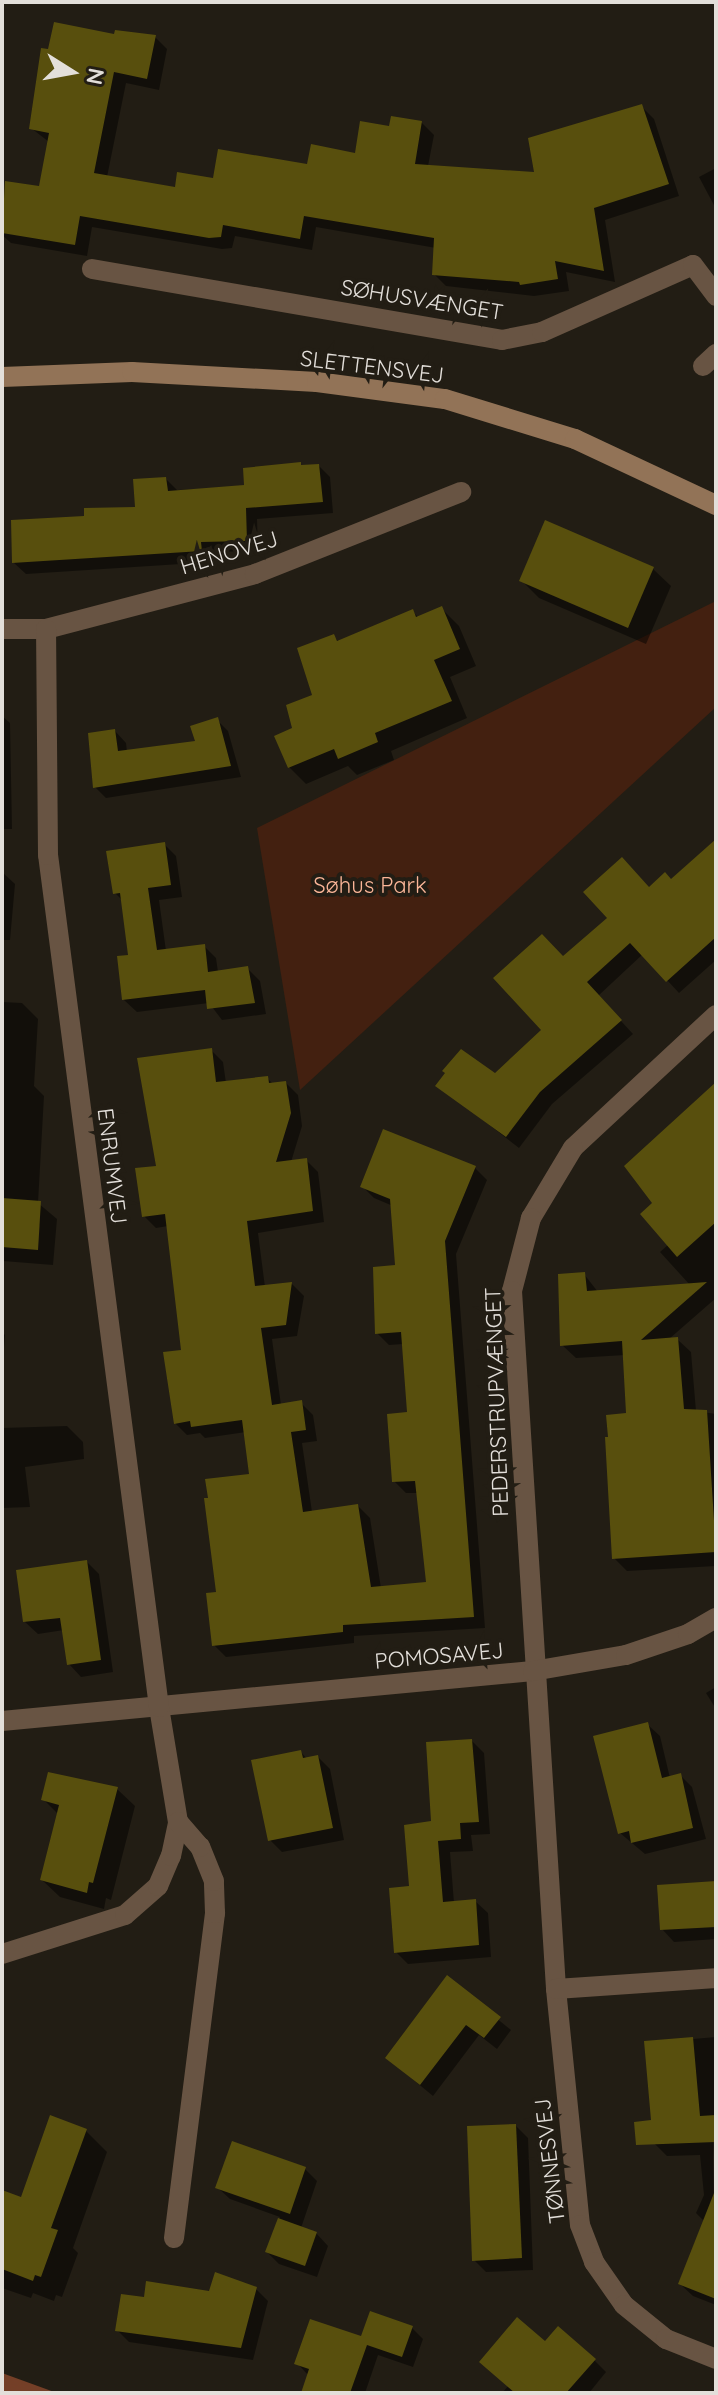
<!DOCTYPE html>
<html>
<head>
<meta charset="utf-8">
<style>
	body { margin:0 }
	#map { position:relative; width:718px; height:2395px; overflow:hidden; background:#221d14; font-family:Quicksand,sans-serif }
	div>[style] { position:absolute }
	.green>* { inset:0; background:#432010 }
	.forest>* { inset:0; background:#743f27 }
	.shadow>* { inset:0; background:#0007 }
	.building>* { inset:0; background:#584f0d }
	.street>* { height:20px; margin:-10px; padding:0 10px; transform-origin:10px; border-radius:10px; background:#685443 }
	.secondary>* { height:20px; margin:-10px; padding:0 10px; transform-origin:10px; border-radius:10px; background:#927357 }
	span { translate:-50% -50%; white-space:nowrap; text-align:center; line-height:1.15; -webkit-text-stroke:8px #221d14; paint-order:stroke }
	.street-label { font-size:22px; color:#e3dfda }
	.park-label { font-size:22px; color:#fbb698 }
	.frame { position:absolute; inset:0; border:4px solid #e3dfda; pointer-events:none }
	.north { position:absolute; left:32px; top:32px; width:80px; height:80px; -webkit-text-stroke:6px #221d14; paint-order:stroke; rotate:101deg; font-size:22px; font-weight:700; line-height:32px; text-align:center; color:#e3dfda }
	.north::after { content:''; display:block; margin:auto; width:28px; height:36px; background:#e3dfda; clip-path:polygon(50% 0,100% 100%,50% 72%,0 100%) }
</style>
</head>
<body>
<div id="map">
	<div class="green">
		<div style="clip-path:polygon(716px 601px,716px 707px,300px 1090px,257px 828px)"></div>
	</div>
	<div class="forest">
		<div style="clip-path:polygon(2px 2373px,57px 2393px,2px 2393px)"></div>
	</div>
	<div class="shadow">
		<div style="clip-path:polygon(116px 36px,155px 37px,167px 49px,159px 90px,126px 83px,107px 177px,177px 189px,309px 167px,357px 155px,391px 129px,422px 123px,434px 135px,428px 166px,536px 174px,642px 107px,654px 119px,679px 196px,605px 220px,615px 282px,566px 272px,569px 291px,534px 296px,446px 286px,434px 274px,436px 248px,316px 227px,312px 250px,235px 236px,232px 248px,222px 249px,92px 227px,87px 256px,11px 243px,2px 235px,7px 183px,40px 189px,49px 142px,31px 128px)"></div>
		<div style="clip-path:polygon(716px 168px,716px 209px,699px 177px)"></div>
		<div style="clip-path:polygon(319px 466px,330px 477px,333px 513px,257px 519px,258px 551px,212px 552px,212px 562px,26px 574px,14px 563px,86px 518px,137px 509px,166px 479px,177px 490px,246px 487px)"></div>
		<div style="clip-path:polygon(546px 522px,653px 569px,671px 586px,646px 644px,539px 598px,521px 580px)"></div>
		<div style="clip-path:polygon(442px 609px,459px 626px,476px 666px,450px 677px,467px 718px,391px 751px,394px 760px,357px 775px,348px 766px,306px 784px,289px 767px,294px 729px,314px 696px,333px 636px,339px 642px,412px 611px,419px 618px)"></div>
		<div style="clip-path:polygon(2px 716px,10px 723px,12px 829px,2px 829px)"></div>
		<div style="clip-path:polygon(217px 720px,228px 731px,241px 777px,106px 798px,95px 787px,115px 731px,126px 743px,127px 752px,197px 743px)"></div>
		<div style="clip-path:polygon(716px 842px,716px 960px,679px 993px,643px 954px,598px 996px,633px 1034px,552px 1104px,519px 1148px,438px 1085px,495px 1076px,544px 1030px,564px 958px,649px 889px,671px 881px)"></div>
		<div style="clip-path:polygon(164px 844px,176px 856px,182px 897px,159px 900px,166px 951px,204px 946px,216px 958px,218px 972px,248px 969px,260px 981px,266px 1014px,222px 1020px,209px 1003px,137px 1012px,124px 1000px,131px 956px,123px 901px,115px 893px)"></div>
		<div style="clip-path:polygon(2px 872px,15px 884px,10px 940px,2px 940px)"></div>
		<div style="clip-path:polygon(2px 1002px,22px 1003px,38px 1019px,34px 1086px,44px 1096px,38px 1203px,57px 1219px,53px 1265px,3px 1261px,2px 1279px)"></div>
		<div style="clip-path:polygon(211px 1050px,223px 1062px,226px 1083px,267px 1078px,273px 1084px,286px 1083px,298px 1095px,302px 1126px,291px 1162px,306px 1160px,318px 1172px,324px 1222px,258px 1233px,265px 1287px,292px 1284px,304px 1296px,297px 1336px,272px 1339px,281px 1405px,301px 1403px,313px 1415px,317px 1441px,302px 1443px,312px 1512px,358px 1506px,370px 1518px,381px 1588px,428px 1584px,418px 1493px,406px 1493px,394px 1481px,409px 1414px,403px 1344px,389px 1345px,377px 1333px,397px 1267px,393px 1206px,374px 1198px,362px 1186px,475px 1168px,487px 1180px,456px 1254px,485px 1628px,354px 1636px,354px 1643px,226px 1657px,214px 1645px,218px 1594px,251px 1475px,246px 1432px,205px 1438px,200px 1433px,187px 1435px,175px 1423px,183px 1351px,168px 1226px,156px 1228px,144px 1216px,158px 1167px)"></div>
		<div style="clip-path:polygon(716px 1082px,716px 1298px,669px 1339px,677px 1339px,691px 1352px,696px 1411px,716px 1414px,716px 1566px,627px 1571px,614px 1558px,629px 1415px,625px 1355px,576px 1358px,562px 1345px,584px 1274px,598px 1292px,690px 1285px,660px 1252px,669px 1244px,655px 1203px)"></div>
		<div style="clip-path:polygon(2px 1332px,5px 1335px,2px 1371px)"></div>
		<div style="clip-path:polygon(67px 1426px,83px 1442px,84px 1459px,25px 1467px,30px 1507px,2px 1508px,2px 1428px)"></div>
		<div style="clip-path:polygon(87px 1562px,99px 1574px,113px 1672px,81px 1677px,69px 1664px,64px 1630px,38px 1634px,25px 1622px)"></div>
		<div style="clip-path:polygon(716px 1687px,716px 1709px,706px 1693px)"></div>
		<div style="clip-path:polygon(647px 1724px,660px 1736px,670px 1778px,680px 1775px,692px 1787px,706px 1839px,645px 1854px,620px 1833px)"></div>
		<div style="clip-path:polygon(472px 1741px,484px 1753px,490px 1834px,471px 1835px,473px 1851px,450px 1852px,454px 1903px,475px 1901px,488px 1913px,491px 1957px,408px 1964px,396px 1952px,411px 1888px,434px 1823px)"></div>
		<div style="clip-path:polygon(301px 1752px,307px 1759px,318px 1757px,330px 1769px,344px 1840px,282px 1852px,270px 1840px)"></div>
		<div style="clip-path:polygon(117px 1789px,135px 1806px,111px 1900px,106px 1898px,104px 1909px,60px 1897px,42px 1880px,59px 1815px,43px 1799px)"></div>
		<div style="clip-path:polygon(716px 1883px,716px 1939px,674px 1942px,662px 1929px)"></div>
		<div style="clip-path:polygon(447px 1978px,511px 2030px,497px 2049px,479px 2035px,433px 2096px,387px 2058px)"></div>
		<div style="clip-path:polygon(716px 2037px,713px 2157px,716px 2305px,693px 2296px,680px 2284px,705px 2222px,696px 2213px,704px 2195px,700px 2155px,667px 2156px,654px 2143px,647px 2043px)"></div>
		<div style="clip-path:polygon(516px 2126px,528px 2138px,533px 2270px,486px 2272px,474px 2260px)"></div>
		<div style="clip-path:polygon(86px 2131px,107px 2152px,73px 2248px,78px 2253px,62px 2297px,56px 2295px,54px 2301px,33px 2293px,31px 2298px,2px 2288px,2px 2193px,22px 2200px)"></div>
		<div style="clip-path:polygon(305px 2169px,317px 2181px,301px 2228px,316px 2233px,328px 2246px,317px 2277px,279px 2264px,267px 2252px,280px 2217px,230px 2199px,217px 2187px)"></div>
		<div style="clip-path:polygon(256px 2289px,268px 2301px,253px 2360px,129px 2342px,117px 2330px,146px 2299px)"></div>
		<div style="clip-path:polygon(411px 2327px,423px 2339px,413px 2367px,378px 2355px,365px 2393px,303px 2393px,308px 2375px,297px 2363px,362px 2339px)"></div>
		<div style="clip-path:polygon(545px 2344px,594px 2360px,606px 2372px,589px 2393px,502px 2393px)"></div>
	</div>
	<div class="building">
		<div style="clip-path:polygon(54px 22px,114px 34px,115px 30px,156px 35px,147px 79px,114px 72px,94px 173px,175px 187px,177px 172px,213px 178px,218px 149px,307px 164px,311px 144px,355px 153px,360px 121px,389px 126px,391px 116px,422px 121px,415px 164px,534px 172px,528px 138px,642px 104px,669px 184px,594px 208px,604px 271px,555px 261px,558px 279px,520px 285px,519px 282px,432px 275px,434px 238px,304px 216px,300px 239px,223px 225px,221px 237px,209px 238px,80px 216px,75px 245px,2px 233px,5px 181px,39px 186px,49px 133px,29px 129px,41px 48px,48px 49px)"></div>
		<div style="clip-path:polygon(301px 462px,301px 465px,319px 464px,323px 502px,246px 508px,247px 541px,201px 542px,202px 551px,12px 563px,11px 520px,84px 516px,84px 508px,135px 507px,133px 479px,166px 477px,168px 491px,244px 485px,243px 468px)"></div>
		<div style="clip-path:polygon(545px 520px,654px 567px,628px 628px,519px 581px)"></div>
		<div style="clip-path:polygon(442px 606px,460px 649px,434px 660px,452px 701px,375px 733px,378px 742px,338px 759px,334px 749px,288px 768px,274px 736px,292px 728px,286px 705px,312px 695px,297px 648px,334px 634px,337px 641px,413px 609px,416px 617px)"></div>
		<div style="clip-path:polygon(218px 717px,231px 766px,93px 788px,88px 733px,115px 729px,118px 751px,195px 741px,190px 726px)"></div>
		<div style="clip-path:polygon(716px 839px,716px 937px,666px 982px,630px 943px,587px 982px,622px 1020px,540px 1092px,506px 1137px,435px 1086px,445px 1073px,442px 1071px,461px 1049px,495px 1073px,541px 1030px,493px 978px,542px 934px,563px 956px,607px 918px,583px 892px,622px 857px,649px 887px,665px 872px,671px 879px)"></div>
		<div style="clip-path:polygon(165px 842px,171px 885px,148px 888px,157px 950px,205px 944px,208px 972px,248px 966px,255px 1003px,207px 1009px,205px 990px,122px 1000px,117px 956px,128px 955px,120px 893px,113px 894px,106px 851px)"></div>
		<div style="clip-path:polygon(212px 1048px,216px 1082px,268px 1076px,269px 1083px,286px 1081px,291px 1113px,276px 1162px,307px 1158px,313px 1211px,247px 1221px,255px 1286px,292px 1282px,286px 1325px,261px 1328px,272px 1405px,302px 1400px,306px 1430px,291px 1432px,303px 1512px,358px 1504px,371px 1587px,426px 1582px,415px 1481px,392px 1482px,387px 1414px,407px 1412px,401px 1332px,375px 1334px,373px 1267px,395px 1265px,390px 1199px,360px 1187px,383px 1129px,476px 1166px,445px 1241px,474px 1617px,343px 1625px,343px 1632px,212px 1646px,206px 1593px,216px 1592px,204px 1498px,208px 1498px,205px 1479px,249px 1474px,242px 1420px,191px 1427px,190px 1421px,174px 1424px,163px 1352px,181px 1350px,165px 1214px,142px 1217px,135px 1168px,156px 1166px,137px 1058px)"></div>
		<div style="clip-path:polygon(716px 1082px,716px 1222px,677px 1257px,640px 1214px,652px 1203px,624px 1166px)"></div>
		<div style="clip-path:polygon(2px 1198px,41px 1201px,38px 1250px,2px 1247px)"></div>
		<div style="clip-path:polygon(585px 1272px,587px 1291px,707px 1282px,641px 1340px,678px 1337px,684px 1409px,707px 1410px,716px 1552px,612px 1559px,605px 1437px,608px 1437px,606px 1415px,626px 1413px,622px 1341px,560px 1346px,558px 1274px)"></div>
		<div style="clip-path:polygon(87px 1560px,101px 1660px,67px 1665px,60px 1618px,23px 1622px,16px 1570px)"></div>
		<div style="clip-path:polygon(648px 1722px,662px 1778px,681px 1773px,693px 1828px,631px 1843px,629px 1831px,618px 1834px,593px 1736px)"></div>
		<div style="clip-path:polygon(472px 1739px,479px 1822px,460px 1823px,461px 1839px,438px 1841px,443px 1902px,476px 1899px,479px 1945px,394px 1953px,389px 1888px,409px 1886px,404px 1825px,431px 1821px,426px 1742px)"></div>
		<div style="clip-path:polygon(301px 1750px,303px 1758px,318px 1755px,333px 1828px,268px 1841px,251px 1760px)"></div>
		<div style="clip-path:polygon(48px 1772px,118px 1787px,93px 1883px,89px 1882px,87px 1893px,40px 1880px,59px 1805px,41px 1800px)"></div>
		<div style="clip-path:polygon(716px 1881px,716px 1927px,660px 1930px,657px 1885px)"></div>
		<div style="clip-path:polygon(447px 1975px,501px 2017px,484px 2038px,466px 2025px,420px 2085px,385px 2058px)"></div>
		<div style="clip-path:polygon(693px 2037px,700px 2116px,716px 2115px,716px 2142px,636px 2145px,634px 2122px,651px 2120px,644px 2041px)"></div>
		<div style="clip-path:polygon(50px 2115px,87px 2129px,51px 2228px,58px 2230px,41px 2277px,35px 2275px,33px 2281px,2px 2269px,2px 2190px,21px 2197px)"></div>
		<div style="clip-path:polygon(516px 2124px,522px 2258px,472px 2261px,467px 2126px)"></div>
		<div style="clip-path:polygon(232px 2141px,306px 2167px,290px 2214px,215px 2188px)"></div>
		<div style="clip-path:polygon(714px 2193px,716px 2193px,716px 2299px,678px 2284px)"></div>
		<div style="clip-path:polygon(278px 2218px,317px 2232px,305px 2266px,265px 2252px)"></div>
		<div style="clip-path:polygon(215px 2272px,257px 2287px,241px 2348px,115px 2331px,121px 2294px,144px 2297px,146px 2281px,209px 2291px)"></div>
		<div style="clip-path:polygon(370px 2311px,413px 2326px,402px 2357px,367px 2345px,350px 2393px,301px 2393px,309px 2369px,294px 2364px,310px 2319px,361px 2336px)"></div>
		<div style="clip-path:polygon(517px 2317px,545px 2341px,558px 2326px,596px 2359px,566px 2393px,515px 2393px,479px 2362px)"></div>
	</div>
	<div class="street">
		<div style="left:92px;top:269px;width:416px;rotate:9.8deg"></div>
		<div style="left:502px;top:340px;width:41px;rotate:-11.3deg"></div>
		<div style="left:542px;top:332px;width:165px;rotate:-23.9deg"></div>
		<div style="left:693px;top:265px;width:39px;rotate:53deg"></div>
		<div style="left:703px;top:366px;width:18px;rotate:-43deg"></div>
		<div style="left:2px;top:629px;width:44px"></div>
		<div style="left:46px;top:629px;width:216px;rotate:-14.7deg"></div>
		<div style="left:255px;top:574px;width:222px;rotate:-21.7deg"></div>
		<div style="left:716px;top:1015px;width:195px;rotate:137.1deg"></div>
		<div style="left:573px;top:1148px;width:82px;rotate:121deg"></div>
		<div style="left:531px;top:1218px;width:75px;rotate:104.6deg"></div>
		<div style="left:512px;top:1291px;width:699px;rotate:86.39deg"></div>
		<div style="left:556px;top:1989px;width:237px;rotate:84.2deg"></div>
		<div style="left:580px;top:2225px;width:40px;rotate:69deg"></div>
		<div style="left:594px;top:2262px;width:52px;rotate:55.1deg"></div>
		<div style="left:624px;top:2305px;width:54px;rotate:39deg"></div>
		<div style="left:666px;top:2339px;width:54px;rotate:21.8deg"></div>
		<div style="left:2px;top:1721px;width:533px;rotate:-5.38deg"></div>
		<div style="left:533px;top:1671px;width:94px;rotate:-9.8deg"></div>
		<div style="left:626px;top:1655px;width:65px;rotate:-18.7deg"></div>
		<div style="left:688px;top:1634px;width:32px;rotate:-30deg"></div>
		<div style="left:2px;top:1954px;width:129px;rotate:-17.6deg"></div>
		<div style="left:125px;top:1915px;width:44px;rotate:-41.3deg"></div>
		<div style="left:158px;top:1886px;width:33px;rotate:-67deg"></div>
		<div style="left:171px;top:1856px;width:35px;rotate:-78deg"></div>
		<div style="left:178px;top:1822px;width:117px;rotate:-99.4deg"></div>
		<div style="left:159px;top:1707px;width:859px;rotate:-97.42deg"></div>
		<div style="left:48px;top:855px;width:226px;rotate:-90.5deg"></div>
		<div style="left:556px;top:1989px;width:160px;rotate:-3.9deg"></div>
		<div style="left:174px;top:2238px;width:328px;rotate:-82.8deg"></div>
		<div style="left:215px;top:1913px;width:32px;rotate:-92deg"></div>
		<div style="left:214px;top:1881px;width:37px;rotate:-112deg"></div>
		<div style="left:200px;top:1847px;width:33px;rotate:-131deg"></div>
	</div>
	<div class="secondary">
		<div style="left:2px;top:377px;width:130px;rotate:-2.2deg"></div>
		<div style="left:132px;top:372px;width:185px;rotate:3.1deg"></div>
		<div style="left:317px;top:382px;width:129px;rotate:7.6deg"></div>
		<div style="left:445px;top:399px;width:136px;rotate:17.1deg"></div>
		<div style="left:575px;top:439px;width:156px;rotate:25.1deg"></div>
	</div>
	<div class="street-label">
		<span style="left:422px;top:300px;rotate:9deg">SØHUSVÆNGET</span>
		<span style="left:372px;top:367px;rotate:7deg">SLETTENSVEJ</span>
		<span style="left:229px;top:553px;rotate:-17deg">HENOVEJ</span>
		<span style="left:112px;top:1166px;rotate:83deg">ENRUMVEJ</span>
		<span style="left:497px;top:1402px;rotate:-92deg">PEDERSTRUPVÆNGET</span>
		<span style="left:439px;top:1656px;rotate:-5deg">POMOSAVEJ</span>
		<span style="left:550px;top:2161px;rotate:-97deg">TØNNESVEJ</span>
	</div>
	<div class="park-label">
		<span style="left:370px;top:886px">Søhus Park</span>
	</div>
	<div class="frame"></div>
	<div class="north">N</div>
</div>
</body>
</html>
